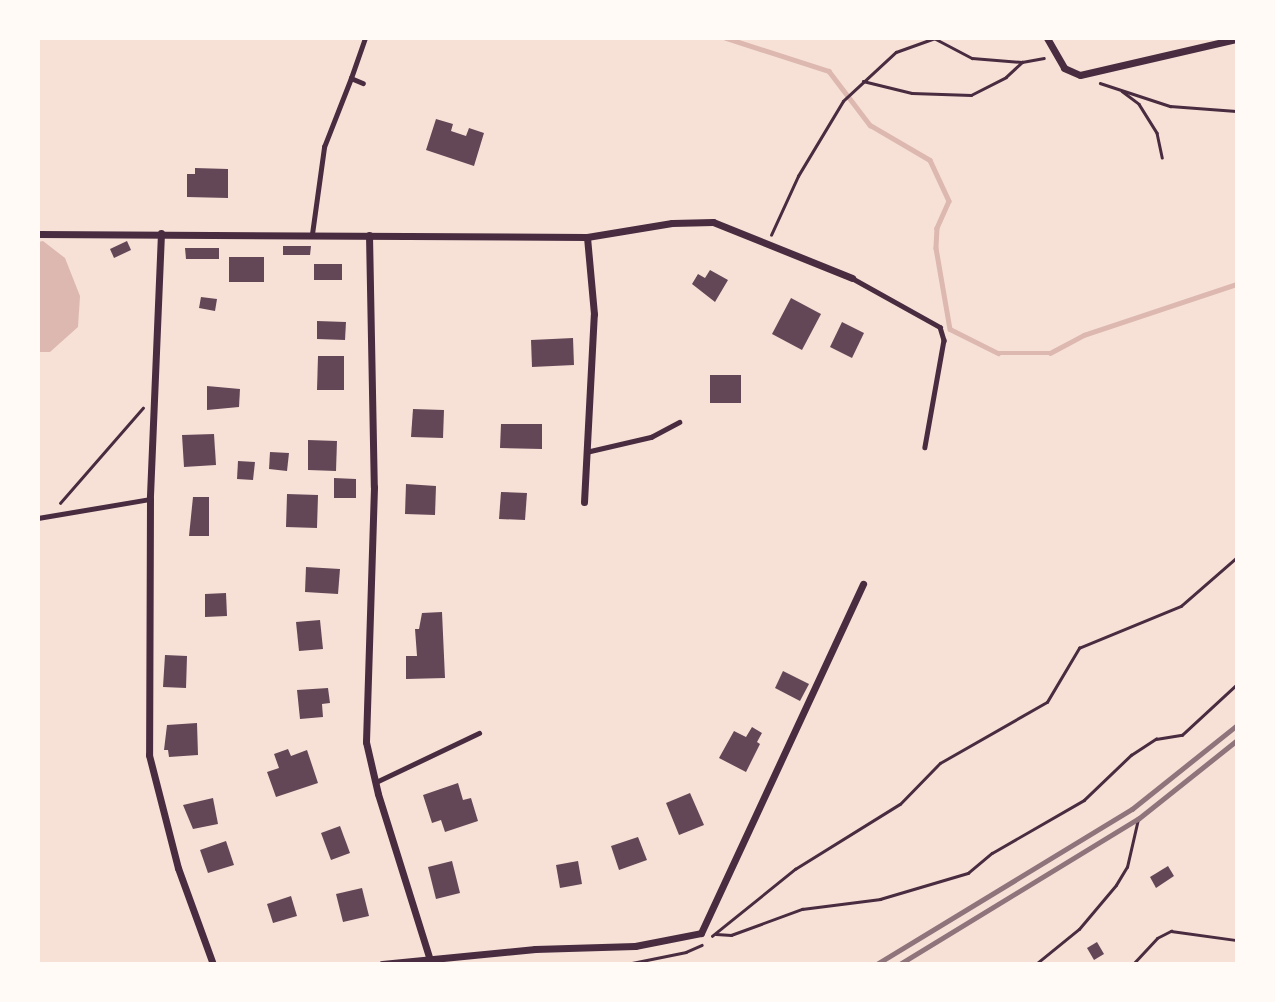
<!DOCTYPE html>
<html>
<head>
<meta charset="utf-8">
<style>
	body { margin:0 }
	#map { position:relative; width:1275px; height:1002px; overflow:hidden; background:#f7e1d7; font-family:Spectral,serif }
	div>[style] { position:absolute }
	.water>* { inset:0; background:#dcb8b0 }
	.stream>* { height:4.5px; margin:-2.25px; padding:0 2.25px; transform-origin:2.25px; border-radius:2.25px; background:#dcb8b0 }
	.building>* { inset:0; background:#644757 }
	.path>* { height:2.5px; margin:-1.25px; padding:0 1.25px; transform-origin:1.25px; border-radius:1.25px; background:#4a2c40 }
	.service>* { height:4.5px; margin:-2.25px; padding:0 2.25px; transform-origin:2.25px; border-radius:2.25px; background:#4a2c40 }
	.minor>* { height:7px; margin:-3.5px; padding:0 3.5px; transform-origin:3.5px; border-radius:3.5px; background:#4a2c40 }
	.rail>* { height:4.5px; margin:-2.25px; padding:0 2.25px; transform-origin:2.25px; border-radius:2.25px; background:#8f747c }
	span { translate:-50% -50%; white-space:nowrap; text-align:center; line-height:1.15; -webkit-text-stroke:5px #fffaf5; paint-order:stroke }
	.frame { position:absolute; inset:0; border:40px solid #fffaf5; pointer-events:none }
</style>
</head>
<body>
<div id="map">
	<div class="water">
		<div style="clip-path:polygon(43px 241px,65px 258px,80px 296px,78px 327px,50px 352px,39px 352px,38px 242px)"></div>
	</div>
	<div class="stream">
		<div style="left:726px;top:38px;width:108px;rotate:17.8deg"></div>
		<div style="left:829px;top:71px;width:68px;rotate:52.8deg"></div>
		<div style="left:870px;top:125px;width:69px;rotate:30.3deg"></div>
		<div style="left:930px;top:160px;width:45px;rotate:65.1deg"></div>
		<div style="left:949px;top:201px;width:30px;rotate:114deg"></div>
		<div style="left:937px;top:228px;width:20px;rotate:93deg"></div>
		<div style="left:936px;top:248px;width:82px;rotate:80.2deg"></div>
		<div style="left:950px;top:329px;width:54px;rotate:26.6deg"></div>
		<div style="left:998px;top:353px;width:52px"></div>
		<div style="left:1050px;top:353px;width:38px;rotate:-28deg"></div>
		<div style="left:1084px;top:335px;width:160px;rotate:-18.5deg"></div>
	</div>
	<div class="building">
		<div style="clip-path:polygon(436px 119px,453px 124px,451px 131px,466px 136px,469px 128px,484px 133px,474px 166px,426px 150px)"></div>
		<div style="clip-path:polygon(195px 168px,228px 169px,228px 198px,187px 197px,187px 174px,195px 174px)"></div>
		<div style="clip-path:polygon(127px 241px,131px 250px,114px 258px,110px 249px)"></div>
		<div style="clip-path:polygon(283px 246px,311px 246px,310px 255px,283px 255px)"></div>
		<div style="clip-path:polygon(185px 248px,219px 248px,219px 259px,186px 259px)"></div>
		<div style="clip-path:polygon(229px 257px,264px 257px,264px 282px,229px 282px)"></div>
		<div style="clip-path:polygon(314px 264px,342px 264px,342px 280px,314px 280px)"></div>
		<div style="clip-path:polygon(710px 270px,728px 280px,715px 302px,692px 284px,698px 274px,705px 278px)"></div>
		<div style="clip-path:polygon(201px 297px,217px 299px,215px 311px,199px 308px)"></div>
		<div style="clip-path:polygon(791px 298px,821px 314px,802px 350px,772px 334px)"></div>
		<div style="clip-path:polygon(317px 321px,346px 322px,345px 340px,317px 339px)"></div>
		<div style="clip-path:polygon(842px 322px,864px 333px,852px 358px,830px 347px)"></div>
		<div style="clip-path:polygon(573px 338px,574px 365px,532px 367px,531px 340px)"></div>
		<div style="clip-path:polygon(318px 356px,344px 356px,344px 390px,317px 390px)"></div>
		<div style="clip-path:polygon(710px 375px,741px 375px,741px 403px,710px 403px)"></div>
		<div style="clip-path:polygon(207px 386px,240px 389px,239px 407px,207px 410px)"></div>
		<div style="clip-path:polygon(413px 409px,444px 410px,443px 438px,411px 437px)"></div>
		<div style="clip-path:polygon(501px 424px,542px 424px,542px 449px,500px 448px)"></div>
		<div style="clip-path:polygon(214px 434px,216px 465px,184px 467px,182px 435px)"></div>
		<div style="clip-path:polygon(308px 440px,337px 441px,336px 471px,308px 470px)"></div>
		<div style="clip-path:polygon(270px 452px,289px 453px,287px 471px,269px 469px)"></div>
		<div style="clip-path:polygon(238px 461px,255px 462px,253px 480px,237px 479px)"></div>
		<div style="clip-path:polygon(334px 478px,356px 479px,356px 498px,334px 498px)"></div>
		<div style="clip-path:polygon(406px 484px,436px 486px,435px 515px,405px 514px)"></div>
		<div style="clip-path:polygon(501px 492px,527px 493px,525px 520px,499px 519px)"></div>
		<div style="clip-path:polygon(287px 494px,318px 495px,317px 528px,286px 527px)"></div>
		<div style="clip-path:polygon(193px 497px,209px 497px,209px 536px,189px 536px)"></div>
		<div style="clip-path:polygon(306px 567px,340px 569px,338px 594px,305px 592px)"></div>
		<div style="clip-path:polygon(226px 593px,227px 616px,205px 617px,205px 594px)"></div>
		<div style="clip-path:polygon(442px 612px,445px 678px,406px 679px,406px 656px,417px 656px,415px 629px,419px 629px,422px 613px)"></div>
		<div style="clip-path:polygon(320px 620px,323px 649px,299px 651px,296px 622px)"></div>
		<div style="clip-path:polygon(165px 655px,187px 656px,186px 688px,163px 687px)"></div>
		<div style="clip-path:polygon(783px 671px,809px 684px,800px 701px,775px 688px)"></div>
		<div style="clip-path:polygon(328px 688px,330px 703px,322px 704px,323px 717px,300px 719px,297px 690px)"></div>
		<div style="clip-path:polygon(197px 723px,198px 755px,169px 757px,168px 750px,164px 750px,167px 725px)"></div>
		<div style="clip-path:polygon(752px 727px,762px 733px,757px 742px,760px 744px,746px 772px,719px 758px,734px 731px,746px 737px)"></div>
		<div style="clip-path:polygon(288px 749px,291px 756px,307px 750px,318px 783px,276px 797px,267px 772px,279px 768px,274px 754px)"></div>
		<div style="clip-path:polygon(458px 783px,463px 800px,471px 798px,478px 821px,445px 832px,441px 820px,432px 823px,423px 795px)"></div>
		<div style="clip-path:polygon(690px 793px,704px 825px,679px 835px,666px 803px)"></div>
		<div style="clip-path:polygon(213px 798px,218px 824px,193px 829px,183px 805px)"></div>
		<div style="clip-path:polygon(340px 826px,350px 853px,331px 860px,321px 833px)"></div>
		<div style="clip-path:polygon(638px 837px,647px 860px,619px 870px,611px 846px)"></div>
		<div style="clip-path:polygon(226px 841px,234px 865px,208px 873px,200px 850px)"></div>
		<div style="clip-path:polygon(452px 861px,460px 893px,436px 899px,428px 867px)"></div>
		<div style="clip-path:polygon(578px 861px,582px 884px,560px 888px,556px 865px)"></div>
		<div style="clip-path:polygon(1168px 866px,1174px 876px,1156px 888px,1150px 877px)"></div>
		<div style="clip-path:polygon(362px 888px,369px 916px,343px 922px,336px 894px)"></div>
		<div style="clip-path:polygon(291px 896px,297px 916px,273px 923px,267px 904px)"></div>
		<div style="clip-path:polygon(1097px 942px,1104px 954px,1094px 960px,1087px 948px)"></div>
	</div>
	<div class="path">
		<div style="left:934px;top:38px;width:43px;rotate:27.8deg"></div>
		<div style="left:972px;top:58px;width:50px;rotate:4.6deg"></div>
		<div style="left:1022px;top:62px;width:22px;rotate:-10deg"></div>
		<div style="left:863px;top:81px;width:50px;rotate:13.8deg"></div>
		<div style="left:912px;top:93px;width:59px;rotate:1.9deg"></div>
		<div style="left:971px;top:95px;width:39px;rotate:-27deg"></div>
		<div style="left:1006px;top:77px;width:22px;rotate:-43deg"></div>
		<div style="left:1100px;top:83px;width:74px;rotate:18.2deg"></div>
		<div style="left:1170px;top:106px;width:66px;rotate:4.3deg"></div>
		<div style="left:1122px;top:91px;width:21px;rotate:37deg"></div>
		<div style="left:1139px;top:104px;width:34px;rotate:58deg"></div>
		<div style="left:1157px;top:133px;width:25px;rotate:78deg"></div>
		<div style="left:771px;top:235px;width:65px;rotate:-65.4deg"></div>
		<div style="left:798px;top:176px;width:87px;rotate:-59deg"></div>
		<div style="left:843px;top:101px;width:72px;rotate:-42.8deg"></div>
		<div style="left:896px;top:52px;width:41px;rotate:-19.7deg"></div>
		<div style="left:60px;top:503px;width:126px;rotate:-48.9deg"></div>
		<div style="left:716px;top:934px;width:15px;rotate:4deg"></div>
		<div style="left:731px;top:935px;width:76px;rotate:-20.1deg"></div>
		<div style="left:802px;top:909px;width:79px;rotate:-7.3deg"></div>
		<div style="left:880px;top:899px;width:92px;rotate:-16.5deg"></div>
		<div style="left:968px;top:873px;width:31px;rotate:-40deg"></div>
		<div style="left:992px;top:853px;width:106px;rotate:-29.9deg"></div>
		<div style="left:1084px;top:800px;width:65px;rotate:-43.8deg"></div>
		<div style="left:1131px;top:755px;width:30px;rotate:-33deg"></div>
		<div style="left:1156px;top:739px;width:26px;rotate:-9deg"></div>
		<div style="left:1182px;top:735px;width:74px;rotate:-42.8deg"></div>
		<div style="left:712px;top:936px;width:107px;rotate:-38.9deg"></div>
		<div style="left:795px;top:869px;width:123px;rotate:-31.8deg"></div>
		<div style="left:900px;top:804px;width:57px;rotate:-45.7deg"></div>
		<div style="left:940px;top:763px;width:123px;rotate:-29.7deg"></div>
		<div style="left:1047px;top:702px;width:63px;rotate:-59.3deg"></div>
		<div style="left:1079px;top:648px;width:110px;rotate:-22.4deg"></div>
		<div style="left:1181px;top:606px;width:73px;rotate:-41.1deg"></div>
		<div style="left:627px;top:964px;width:60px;rotate:-11.5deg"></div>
		<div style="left:686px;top:952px;width:17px;rotate:-24deg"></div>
		<div style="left:1036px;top:964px;width:55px;rotate:-39.1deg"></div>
		<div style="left:1079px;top:929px;width:57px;rotate:-49.9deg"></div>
		<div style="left:1116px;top:885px;width:21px;rotate:-59deg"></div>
		<div style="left:1127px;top:867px;width:49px;rotate:-77.1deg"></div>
		<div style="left:1133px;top:964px;width:35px;rotate:-47deg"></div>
		<div style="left:1157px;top:938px;width:16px;rotate:-27deg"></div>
		<div style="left:1171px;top:931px;width:66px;rotate:7.9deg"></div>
	</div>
	<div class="service">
		<div style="left:351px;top:78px;width:42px;rotate:-70.7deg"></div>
		<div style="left:312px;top:234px;width:88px;rotate:-82.1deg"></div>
		<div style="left:324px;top:147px;width:74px;rotate:-68.6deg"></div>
		<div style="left:351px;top:78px;width:13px;rotate:23deg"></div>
		<div style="left:852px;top:278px;width:101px;rotate:29.1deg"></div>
		<div style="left:940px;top:327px;width:14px;rotate:73deg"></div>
		<div style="left:944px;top:340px;width:109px;rotate:100.1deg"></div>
		<div style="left:586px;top:452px;width:67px;rotate:-13deg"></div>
		<div style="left:651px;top:437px;width:32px;rotate:-28deg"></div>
		<div style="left:38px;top:518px;width:114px;rotate:-9.6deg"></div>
		<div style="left:376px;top:782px;width:114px;rotate:-25.4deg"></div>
	</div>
	<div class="minor">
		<div style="left:1047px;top:38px;width:34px;rotate:60deg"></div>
		<div style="left:1064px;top:68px;width:17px;rotate:24deg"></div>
		<div style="left:1080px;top:75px;width:160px;rotate:-13deg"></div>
		<div style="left:161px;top:233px;width:266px;rotate:92.4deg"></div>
		<div style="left:150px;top:499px;width:256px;rotate:90.2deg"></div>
		<div style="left:149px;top:755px;width:117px;rotate:75.6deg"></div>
		<div style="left:178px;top:868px;width:102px;rotate:70deg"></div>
		<div style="left:38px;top:234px;width:549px;rotate:0.31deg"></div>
		<div style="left:587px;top:237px;width:86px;rotate:-9.4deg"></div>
		<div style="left:672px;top:223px;width:41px;rotate:-1.4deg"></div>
		<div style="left:713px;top:222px;width:150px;rotate:21.9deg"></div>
		<div style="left:369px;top:235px;width:252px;rotate:88.9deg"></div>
		<div style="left:374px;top:487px;width:255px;rotate:91.8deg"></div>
		<div style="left:366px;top:742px;width:53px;rotate:77deg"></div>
		<div style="left:378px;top:794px;width:171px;rotate:72.6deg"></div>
		<div style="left:584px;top:502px;width:188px;rotate:-87deg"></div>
		<div style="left:594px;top:314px;width:77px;rotate:-95.2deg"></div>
		<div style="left:382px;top:964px;width:154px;rotate:-5.6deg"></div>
		<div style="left:535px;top:949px;width:100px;rotate:-1.7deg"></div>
		<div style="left:635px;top:946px;width:67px;rotate:-11.1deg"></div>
		<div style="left:701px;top:933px;width:385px;rotate:-65.1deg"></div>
	</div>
	<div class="rail">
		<div style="left:877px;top:964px;width:298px;rotate:-31.3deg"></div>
		<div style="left:1132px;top:809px;width:133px;rotate:-38.6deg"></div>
		<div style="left:900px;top:964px;width:279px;rotate:-31.4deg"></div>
		<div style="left:1138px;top:819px;width:125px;rotate:-38.5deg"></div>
	</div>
	<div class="frame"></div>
</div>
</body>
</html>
